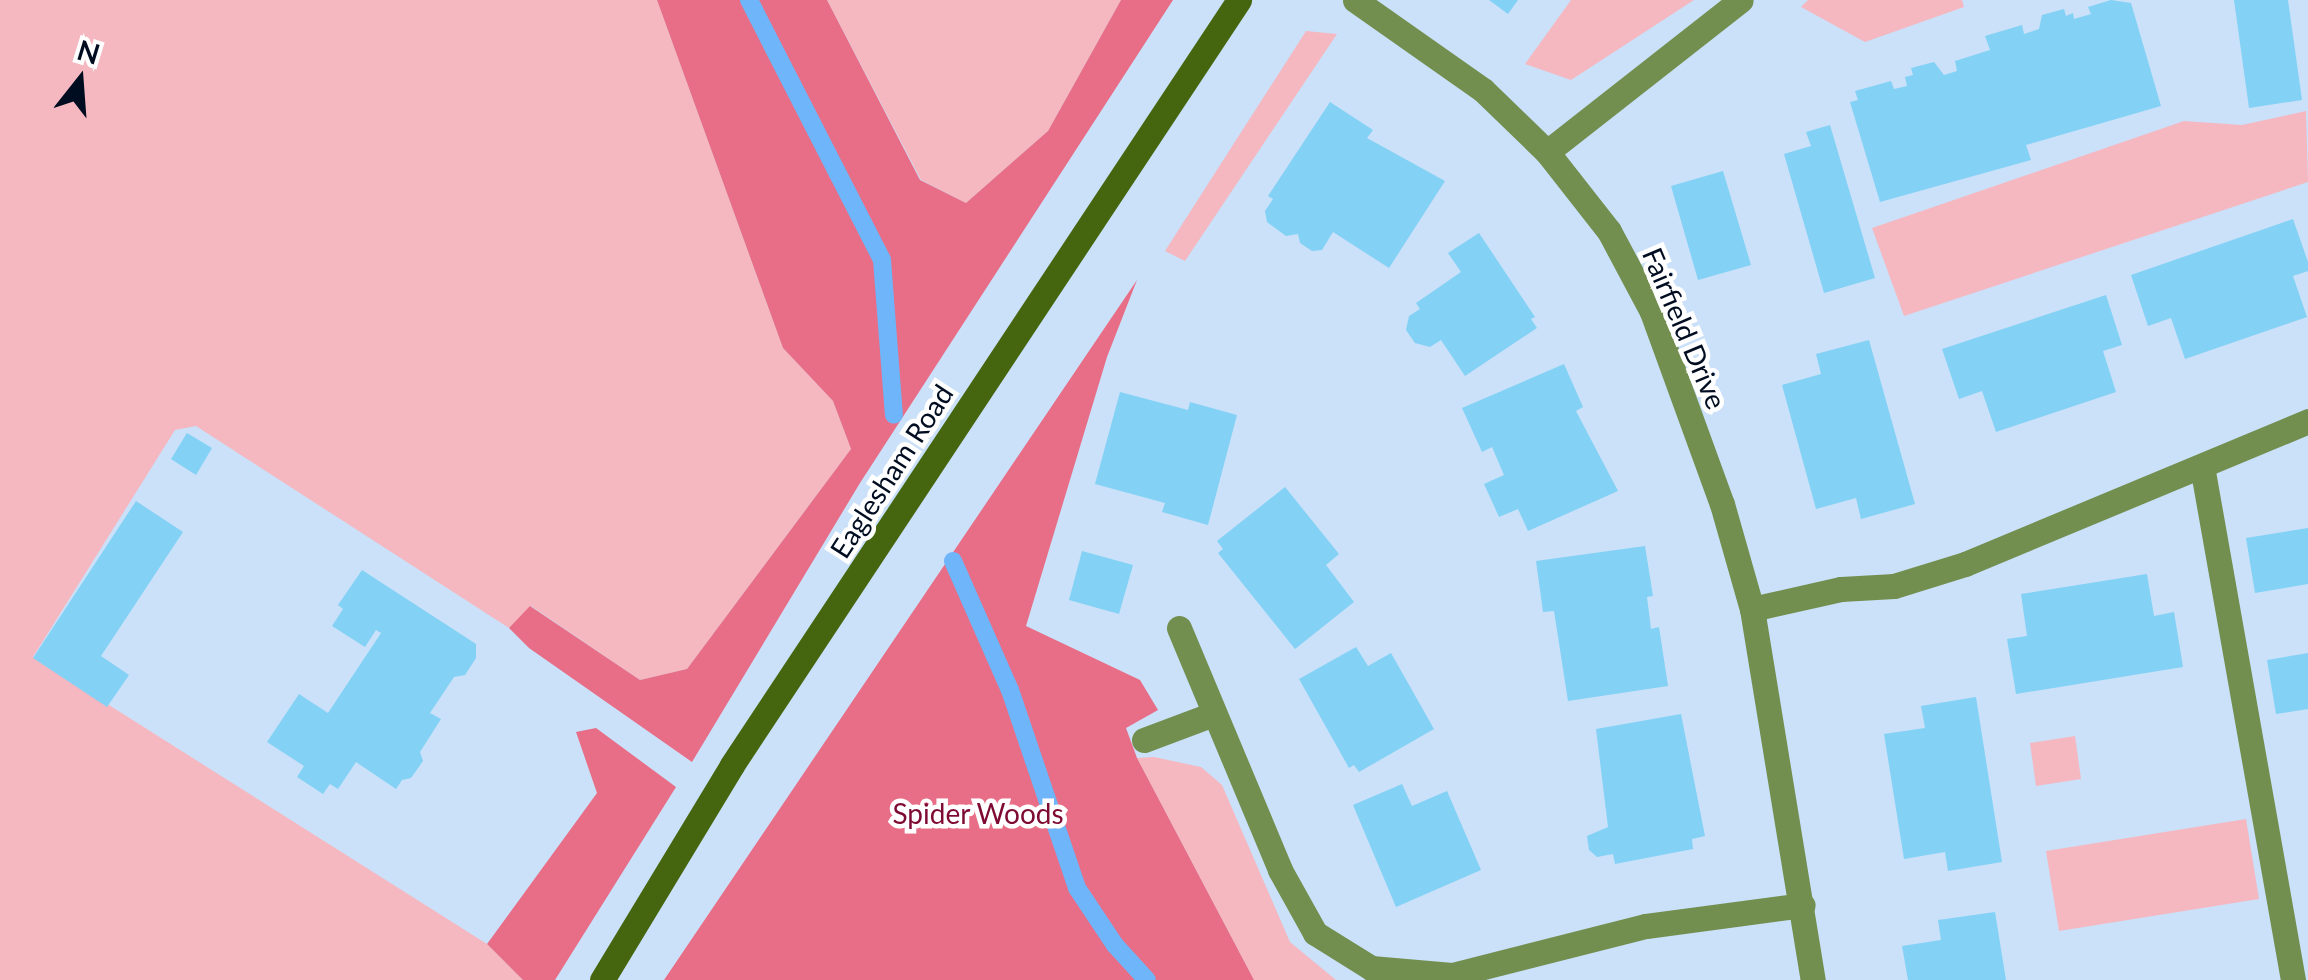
<!DOCTYPE html>
<html>
<head>
<meta charset="utf-8">
<style>
	body { margin:0 }
	#map { position:relative; width:2308px; height:980px; overflow:hidden; background:#cae1f9; font-family:Lato,sans-serif }
	div>[style] { position:absolute }
	.green>* { inset:0; background:#f5b8c1 }
	.forest>* { inset:0; background:#e86d86 }
	.stream>* { height:18px; margin:-9px; padding:0 9px; transform-origin:9px; border-radius:9px; background:#6fb5fa }
	.building>* { inset:0; background:#83d1f5 }
	.minor>* { height:25px; margin:-12.5px; padding:0 12.5px; transform-origin:12.5px; border-radius:12.5px; background:#728f4f }
	.secondary>* { height:25px; margin:-12.5px; padding:0 12.5px; transform-origin:12.5px; border-radius:12.5px; background:#45660f }
	span { translate:-50% -50%; white-space:nowrap; text-align:center; line-height:1.15; -webkit-text-stroke:9px #fff; paint-order:stroke }
	.street-label { font-size:28px; color:#000d21 }
	.park-label { font-size:28px; color:#7e0a33 }
	.north { position:absolute; left:30px; top:30px; width:100px; height:100px; -webkit-text-stroke:8px #fff; paint-order:stroke; rotate:17deg; font-size:28px; font-weight:700; line-height:40px; text-align:center; color:#000d21 }
	.north::after { content:''; display:block; margin:auto; width:35px; height:45px; background:#000d21; clip-path:polygon(50% 0,100% 100%,50% 72%,0 100%) }
</style>
</head>
<body>
<div id="map">
	<div class="green">
		<div style="clip-path:polygon(0 0,657px 0,783px 348px,833px 401px,851px 449px,687px 669px,640px 680px,531px 606px,509px 628px,196px 426px,175px 430px,33px 657px,487px 944px,523px 980px,0 980px)"></div>
		<div style="clip-path:polygon(827px 0,1121px 0,1048px 131px,966px 203px,921px 180px)"></div>
		<div style="clip-path:polygon(1571px 0,1694px 0,1571px 80px,1525px 64px)"></div>
		<div style="clip-path:polygon(1808px 0,1962px 0,1964px 7px,1865px 42px,1801px 7px)"></div>
		<div style="clip-path:polygon(1306px 31px,1337px 34px,1185px 261px,1165px 251px)"></div>
		<div style="clip-path:polygon(2306px 111px,2308px 182px,1904px 316px,1872px 228px,2184px 121px,2242px 125px)"></div>
		<div style="clip-path:polygon(2075px 736px,2081px 779px,2036px 786px,2030px 743px)"></div>
		<div style="clip-path:polygon(1154px 757px,1201px 767px,1222px 785px,1290px 942px,1336px 980px,1254px 980px,1137px 758px)"></div>
		<div style="clip-path:polygon(2246px 819px,2259px 899px,2059px 931px,2046px 851px)"></div>
	</div>
	<div class="forest">
		<div style="clip-path:polygon(657px 0,827px 0,920px 180px,966px 203px,1048px 131px,1121px 0,1173px 0,860px 483px,692px 762px,529px 648px,509px 628px,530px 606px,640px 680px,687px 669px,851px 449px,833px 401px,783px 348px)"></div>
		<div style="clip-path:polygon(1137px 280px,1107px 357px,1026px 626px,1140px 680px,1158px 710px,1126px 728px,1137px 758px,1254px 980px,664px 980px)"></div>
		<div style="clip-path:polygon(596px 728px,676px 787px,555px 980px,523px 980px,487px 944px,597px 793px,576px 732px)"></div>
	</div>
	<div class="stream">
		<div style="left:749px;top:0;width:292px;rotate:62.9deg"></div>
		<div style="left:882px;top:260px;width:155px;rotate:85.6deg"></div>
		<div style="left:953px;top:561px;width:141px;rotate:66.2deg"></div>
		<div style="left:1010px;top:690px;width:209px;rotate:71.3deg"></div>
		<div style="left:1077px;top:888px;width:69px;rotate:56.3deg"></div>
		<div style="left:1115px;top:945px;width:47px;rotate:47.6deg"></div>
	</div>
	<div class="building">
		<div style="clip-path:polygon(1489px 0,1518px 0,1508px 14px)"></div>
		<div style="clip-path:polygon(2111px 0,2131px 3px,2161px 106px,2026px 145px,2031px 160px,1880px 202px,1850px 102px,1858px 100px,1855px 91px,1891px 81px,1894px 89px,1907px 86px,1905px 77px,1913px 75px,1911px 68px,1934px 62px,1944px 75px,1957px 71px,1955px 61px,1990px 50px,1985px 36px,2022px 25px,2024px 34px,2039px 29px,2042px 15px,2064px 9px,2066px 16px,2073px 13px,2074px 19px,2091px 14px,2088px 7px)"></div>
		<div style="clip-path:polygon(2234px 0,2288px 0,2302px 100px,2249px 108px)"></div>
		<div style="clip-path:polygon(1330px 102px,1373px 130px,1367px 138px,1445px 181px,1389px 268px,1333px 232px,1322px 250px,1312px 251px,1300px 243px,1298px 234px,1286px 236px,1267px 222px,1265px 211px,1273px 199px,1268px 196px)"></div>
		<div style="clip-path:polygon(1830px 125px,1875px 278px,1824px 293px,1784px 154px,1811px 146px,1806px 132px)"></div>
		<div style="clip-path:polygon(1723px 171px,1751px 265px,1698px 280px,1671px 186px)"></div>
		<div style="clip-path:polygon(2293px 219px,2308px 262px,2308px 271px,2293px 276px,2307px 317px,2185px 359px,2171px 318px,2148px 326px,2131px 275px)"></div>
		<div style="clip-path:polygon(1479px 233px,1535px 317px,1531px 319px,1537px 328px,1465px 376px,1441px 340px,1430px 347px,1415px 343px,1406px 330px,1409px 316px,1420px 309px,1416px 303px,1461px 272px,1448px 253px)"></div>
		<div style="clip-path:polygon(2106px 295px,2122px 345px,2103px 351px,2116px 392px,1996px 432px,1982px 391px,1959px 399px,1942px 349px)"></div>
		<div style="clip-path:polygon(1869px 340px,1915px 504px,1861px 519px,1856px 498px,1816px 509px,1782px 385px,1821px 374px,1816px 354px)"></div>
		<div style="clip-path:polygon(1564px 364px,1583px 407px,1576px 411px,1618px 491px,1528px 531px,1518px 509px,1499px 517px,1484px 484px,1504px 475px,1492px 447px,1482px 452px,1462px 408px)"></div>
		<div style="clip-path:polygon(1120px 392px,1188px 410px,1190px 402px,1237px 415px,1208px 525px,1162px 512px,1165px 503px,1095px 484px)"></div>
		<div style="clip-path:polygon(187px 433px,212px 448px,196px 475px,171px 459px)"></div>
		<div style="clip-path:polygon(1285px 487px,1339px 554px,1326px 565px,1354px 602px,1295px 649px,1218px 553px,1223px 549px,1217px 541px)"></div>
		<div style="clip-path:polygon(136px 501px,183px 532px,101px 656px,129px 675px,107px 707px,33px 658px)"></div>
		<div style="clip-path:polygon(2308px 528px,2308px 584px,2255px 593px,2246px 538px)"></div>
		<div style="clip-path:polygon(1645px 546px,1653px 596px,1647px 597px,1651px 629px,1659px 627px,1668px 686px,1568px 701px,1554px 611px,1543px 612px,1536px 561px)"></div>
		<div style="clip-path:polygon(1082px 551px,1133px 565px,1119px 614px,1069px 600px)"></div>
		<div style="clip-path:polygon(362px 570px,476px 644px,476px 658px,465px 675px,454px 677px,430px 713px,441px 719px,420px 752px,423px 761px,411px 778px,402px 780px,396px 789px,356px 762px,338px 789px,330px 784px,323px 794px,297px 777px,304px 766px,267px 742px,299px 694px,328px 713px,381px 633px,376px 630px,365px 647px,332px 626px,343px 609px,338px 605px)"></div>
		<div style="clip-path:polygon(2147px 574px,2154px 616px,2174px 612px,2183px 667px,2016px 694px,2007px 639px,2027px 636px,2021px 594px)"></div>
		<div style="clip-path:polygon(1356px 647px,1368px 666px,1391px 653px,1434px 729px,1359px 772px,1354px 765px,1349px 768px,1299px 679px)"></div>
		<div style="clip-path:polygon(2308px 653px,2308px 709px,2276px 714px,2267px 660px)"></div>
		<div style="clip-path:polygon(1976px 697px,2002px 862px,1948px 871px,1945px 852px,1904px 859px,1884px 734px,1925px 728px,1921px 706px)"></div>
		<div style="clip-path:polygon(1681px 714px,1705px 836px,1692px 839px,1693px 849px,1615px 864px,1613px 854px,1597px 857px,1589px 850px,1587px 836px,1608px 827px,1596px 729px)"></div>
		<div style="clip-path:polygon(1402px 784px,1412px 806px,1447px 791px,1481px 870px,1396px 907px,1353px 805px)"></div>
		<div style="clip-path:polygon(1995px 912px,2006px 980px,1908px 980px,1902px 946px,1941px 940px,1938px 920px)"></div>
	</div>
	<div class="minor">
		<div style="left:1355px;top:0;width:156px;rotate:35.1deg"></div>
		<div style="left:1483px;top:90px;width:89px;rotate:44.1deg"></div>
		<div style="left:1547px;top:152px;width:100px;rotate:51.9deg"></div>
		<div style="left:1609px;top:231px;width:92px;rotate:62deg"></div>
		<div style="left:1652px;top:312px;width:204px;rotate:70deg"></div>
		<div style="left:1722px;top:504px;width:109px;rotate:74.1deg"></div>
		<div style="left:1752px;top:609px;width:376px;rotate:80.7deg"></div>
		<div style="left:1547px;top:152px;width:246px;rotate:-38.1deg"></div>
		<div style="left:2202px;top:466px;width:522px;rotate:79.96deg"></div>
		<div style="left:1752px;top:609px;width:91px;rotate:-12.7deg"></div>
		<div style="left:1841px;top:589px;width:53px;rotate:-3.2deg"></div>
		<div style="left:1894px;top:586px;width:74px;rotate:-17.2deg"></div>
		<div style="left:1965px;top:564px;width:372px;rotate:-22.6deg"></div>
		<div style="left:1179px;top:628px;width:262px;rotate:67.3deg"></div>
		<div style="left:1280px;top:870px;width:72px;rotate:60.9deg"></div>
		<div style="left:1315px;top:933px;width:66px;rotate:32deg"></div>
		<div style="left:1371px;top:968px;width:81px;rotate:4.9deg"></div>
		<div style="left:1452px;top:975px;width:200px;rotate:-14.2deg"></div>
		<div style="left:1646px;top:926px;width:158px;rotate:-7.6deg"></div>
		<div style="left:1144px;top:740px;width:74px;rotate:-20.6deg"></div>
	</div>
	<div class="secondary">
		<div style="left:602px;top:980px;width:251px;rotate:-58.8deg"></div>
		<div style="left:732px;top:765px;width:918px;rotate:-56.47deg"></div>
	</div>
	<div class="street-label">
		<span style="left:1685px;top:328px;rotate:67deg">Fairfield Drive</span>
		<span style="left:891px;top:471px;rotate:-57deg">Eaglesham Road</span>
	</div>
	<div class="park-label">
		<span style="left:978px;top:813px">Spider Woods</span>
	</div>
	<div class="north">N</div>
</div>
</body>
</html>
